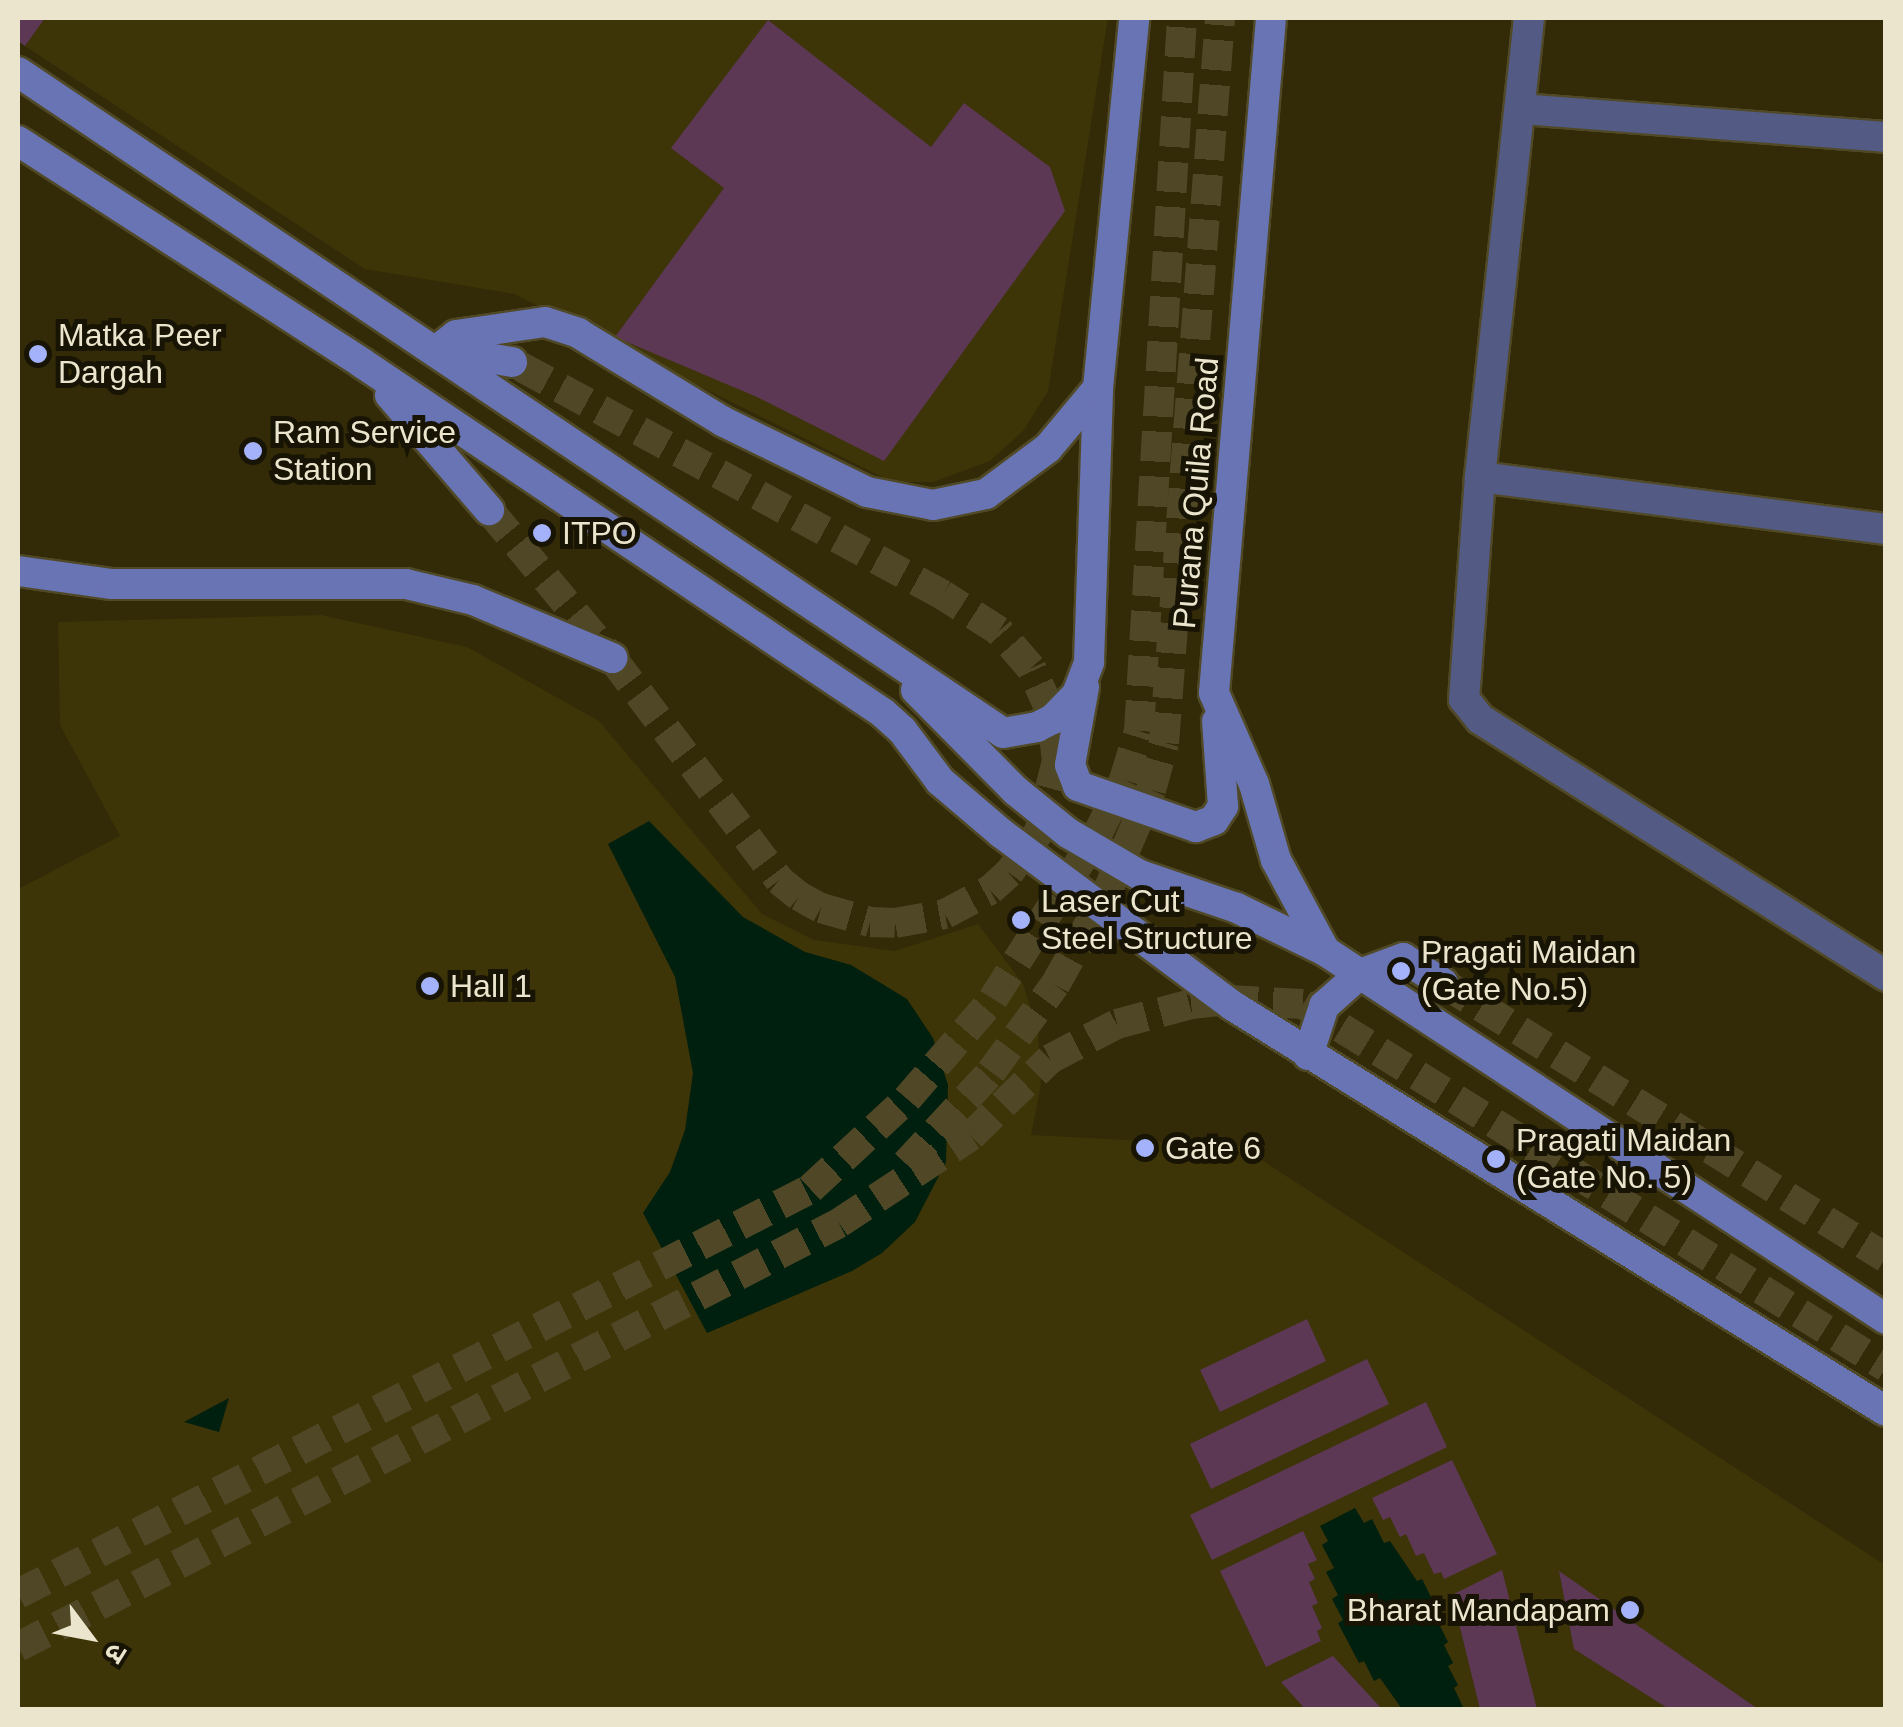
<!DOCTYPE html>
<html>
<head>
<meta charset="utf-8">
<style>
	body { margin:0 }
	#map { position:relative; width:1903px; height:1727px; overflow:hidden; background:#332b07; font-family:Helvetica,"Noto Sans Devanagari",sans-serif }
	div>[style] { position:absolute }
	.built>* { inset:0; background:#3d3407 }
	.green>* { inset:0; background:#5c3854 }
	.water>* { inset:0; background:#00200f }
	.secondary-tunnel>* { height:30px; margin-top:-15px; transform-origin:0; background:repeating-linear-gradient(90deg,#4f4725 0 30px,transparent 0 45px) }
	.roads { filter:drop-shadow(2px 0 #504927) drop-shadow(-2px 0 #504927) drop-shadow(0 2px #504927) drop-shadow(0 -2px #504927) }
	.street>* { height:30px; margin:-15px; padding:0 15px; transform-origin:15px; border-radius:15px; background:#535a83 }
	.secondary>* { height:30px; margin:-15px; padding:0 15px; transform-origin:15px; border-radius:15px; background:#6974b4 }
	.dots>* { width:28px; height:28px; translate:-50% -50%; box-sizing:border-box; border:5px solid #181403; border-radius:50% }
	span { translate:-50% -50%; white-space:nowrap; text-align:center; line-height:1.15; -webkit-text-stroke:10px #181403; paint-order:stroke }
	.poi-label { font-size:32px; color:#ebe5cd }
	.left { translate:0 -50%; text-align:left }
	.right { translate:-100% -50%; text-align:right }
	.street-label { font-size:32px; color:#ebe5cd }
	.frame { position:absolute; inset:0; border:20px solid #ebe5cd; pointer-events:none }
	.north { position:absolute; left:40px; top:1587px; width:100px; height:100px; -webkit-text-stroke:8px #181403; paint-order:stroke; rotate:122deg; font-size:28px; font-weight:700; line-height:40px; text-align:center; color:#ebe5cd }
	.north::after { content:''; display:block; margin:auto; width:35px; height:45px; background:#ebe5cd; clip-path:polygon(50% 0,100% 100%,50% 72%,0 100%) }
</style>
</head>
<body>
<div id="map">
	<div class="built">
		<div style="clip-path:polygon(45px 18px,1108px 18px,1048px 391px,1024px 430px,990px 461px,933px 482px,892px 482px,514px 294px,365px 269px,25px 46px)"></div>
		<div style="clip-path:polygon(321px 615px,467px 647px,599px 721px,762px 914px,814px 940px,895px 951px,978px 924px,1023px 984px,1038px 1032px,1041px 1084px,1031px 1135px,1240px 1146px,1885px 1565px,1885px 1709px,18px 1710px,18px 889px,120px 836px,60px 725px,58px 622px)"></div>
	</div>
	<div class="green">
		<div style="clip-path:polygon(18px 18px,45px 18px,25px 46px,18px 41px)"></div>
		<div style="clip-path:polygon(768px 20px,931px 147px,964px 103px,1050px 167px,1065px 211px,884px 461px,757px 397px,615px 337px,724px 188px,671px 148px)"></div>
		<div style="clip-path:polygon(1307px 1319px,1326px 1361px,1220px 1412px,1200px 1370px)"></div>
		<div style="clip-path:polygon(1367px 1359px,1389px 1404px,1211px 1489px,1190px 1444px)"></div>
		<div style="clip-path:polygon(1426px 1402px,1447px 1447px,1212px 1560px,1190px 1515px)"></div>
		<div style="clip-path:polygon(1452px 1460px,1497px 1554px,1444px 1579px,1441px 1572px,1434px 1574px,1424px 1553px,1416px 1556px,1406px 1534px,1400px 1537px,1390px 1517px,1383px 1520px,1372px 1498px)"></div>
		<div style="clip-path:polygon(1303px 1531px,1317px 1560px,1308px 1564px,1315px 1579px,1309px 1582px,1318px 1603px,1312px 1606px,1322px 1628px,1317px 1631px,1321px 1641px,1266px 1667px,1220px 1571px)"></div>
		<div style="clip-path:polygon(1502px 1570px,1537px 1709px,1480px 1709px,1452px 1595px)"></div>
		<div style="clip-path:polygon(1559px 1571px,1758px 1709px,1669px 1709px,1574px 1649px)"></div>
		<div style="clip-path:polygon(1333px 1656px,1382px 1709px,1305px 1709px,1281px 1682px)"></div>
	</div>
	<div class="water">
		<div style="clip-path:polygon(649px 821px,743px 917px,805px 952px,851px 965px,907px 999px,933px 1038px,948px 1085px,946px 1162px,915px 1222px,882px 1253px,852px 1271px,707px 1333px,643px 1213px,670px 1172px,685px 1130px,693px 1073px,675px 977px,608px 844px)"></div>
		<div style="clip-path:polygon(229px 1398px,219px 1432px,184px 1422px)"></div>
		<div style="clip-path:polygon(1355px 1508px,1364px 1523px,1372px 1519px,1384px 1543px,1390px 1541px,1417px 1581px,1422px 1579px,1442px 1619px,1438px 1622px,1448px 1642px,1444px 1645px,1453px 1663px,1448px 1666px,1458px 1685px,1454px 1688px,1463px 1707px,1459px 1709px,1402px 1709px,1380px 1678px,1374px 1681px,1364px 1661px,1359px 1663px,1338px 1623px,1343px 1620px,1332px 1599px,1338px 1595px,1326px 1572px,1334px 1568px,1322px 1545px,1328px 1541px,1320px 1526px)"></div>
	</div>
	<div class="secondary-tunnel">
		<div style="left:489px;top:510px;width:192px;rotate:50.3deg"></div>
		<div style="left:612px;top:658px;width:278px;rotate:53deg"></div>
		<div style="left:779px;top:880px;width:26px;rotate:39deg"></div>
		<div style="left:799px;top:896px;width:25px;rotate:29deg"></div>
		<div style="left:821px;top:908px;width:51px;rotate:15.9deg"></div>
		<div style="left:870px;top:922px;width:25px;rotate:2deg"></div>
		<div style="left:895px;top:923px;width:51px;rotate:-10.2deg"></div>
		<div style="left:945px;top:914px;width:51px;rotate:-28.1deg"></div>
		<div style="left:990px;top:890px;width:25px;rotate:-42deg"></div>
		<div style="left:1009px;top:873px;width:51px;rotate:-53.8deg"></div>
		<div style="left:1039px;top:832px;width:73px;rotate:-75.8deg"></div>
		<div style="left:1057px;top:761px;width:49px;rotate:-97deg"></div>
		<div style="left:1051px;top:712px;width:48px;rotate:-114.4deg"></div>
		<div style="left:1031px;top:668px;width:49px;rotate:-130.9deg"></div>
		<div style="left:999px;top:631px;width:67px;rotate:-147.3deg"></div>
		<div style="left:943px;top:595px;width:490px;rotate:-151.6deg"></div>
		<div style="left:1443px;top:983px;width:521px;rotate:31.83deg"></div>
		<div style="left:906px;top:1164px;width:125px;rotate:-47.3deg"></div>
		<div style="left:991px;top:1072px;width:108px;rotate:-53.7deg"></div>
		<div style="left:1055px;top:985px;width:109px;rotate:-60.8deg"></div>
		<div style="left:1108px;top:890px;width:109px;rotate:-66.7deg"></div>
		<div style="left:1151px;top:790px;width:49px;rotate:-74.5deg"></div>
		<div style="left:1164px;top:743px;width:727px;rotate:-85.58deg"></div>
		<div style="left:18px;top:1594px;width:890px;rotate:-27.08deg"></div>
		<div style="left:810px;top:1189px;width:132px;rotate:-42.9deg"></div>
		<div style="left:907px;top:1099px;width:132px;rotate:-49.3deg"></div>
		<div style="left:993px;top:999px;width:192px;rotate:-57.6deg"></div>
		<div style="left:1096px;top:837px;width:64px;rotate:-63.8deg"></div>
		<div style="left:1124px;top:780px;width:51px;rotate:-73deg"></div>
		<div style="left:1139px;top:731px;width:714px;rotate:-86.55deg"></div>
		<div style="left:18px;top:1647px;width:924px;rotate:-27.31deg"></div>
		<div style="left:839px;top:1223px;width:158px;rotate:-33.4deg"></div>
		<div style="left:971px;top:1136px;width:110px;rotate:-44.3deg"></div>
		<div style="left:1050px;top:1059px;width:76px;rotate:-27.6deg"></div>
		<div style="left:1117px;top:1024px;width:77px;rotate:-15.1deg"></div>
		<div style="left:1191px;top:1004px;width:37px;rotate:-6deg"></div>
		<div style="left:1228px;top:1000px;width:75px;rotate:3.1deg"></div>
		<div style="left:1303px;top:1004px;width:687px;rotate:31.91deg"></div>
	</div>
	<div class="roads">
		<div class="street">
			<div style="left:1529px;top:18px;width:462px;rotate:96.1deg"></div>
			<div style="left:1480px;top:477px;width:223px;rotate:94.1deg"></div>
			<div style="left:1464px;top:699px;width:26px;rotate:51deg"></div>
			<div style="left:1480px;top:719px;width:481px;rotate:32.3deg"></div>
			<div style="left:1522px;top:109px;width:365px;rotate:4.4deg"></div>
			<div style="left:1480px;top:477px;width:409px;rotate:7.3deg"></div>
		</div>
		<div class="secondary">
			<div style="left:1271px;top:18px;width:677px;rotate:94.83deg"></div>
			<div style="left:1214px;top:693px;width:99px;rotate:66.3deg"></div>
			<div style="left:1254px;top:784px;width:79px;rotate:73.9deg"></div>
			<div style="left:1276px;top:860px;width:103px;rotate:61.7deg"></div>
			<div style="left:18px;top:72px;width:1186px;rotate:33.86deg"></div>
			<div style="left:1003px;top:733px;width:35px;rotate:-10deg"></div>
			<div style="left:1037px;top:727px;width:18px;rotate:-27deg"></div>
			<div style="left:1053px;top:719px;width:35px;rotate:-46deg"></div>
			<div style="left:1077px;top:694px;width:34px;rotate:-69deg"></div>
			<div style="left:1089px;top:662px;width:274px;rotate:-88.1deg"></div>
			<div style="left:18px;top:141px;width:409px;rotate:32.8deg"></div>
			<div style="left:362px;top:363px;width:628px;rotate:33.89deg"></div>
			<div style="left:883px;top:713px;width:25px;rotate:42deg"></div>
			<div style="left:902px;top:730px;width:64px;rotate:53.3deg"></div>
			<div style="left:940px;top:781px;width:80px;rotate:40.4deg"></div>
			<div style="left:1001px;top:833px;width:289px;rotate:36.7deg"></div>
			<div style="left:1233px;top:1006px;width:768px;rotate:31.81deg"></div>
			<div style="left:437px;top:350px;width:24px;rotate:-38deg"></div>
			<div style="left:456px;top:335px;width:90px;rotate:-8.3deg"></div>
			<div style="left:545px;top:322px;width:35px;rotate:18deg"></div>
			<div style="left:578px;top:333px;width:169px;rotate:31.4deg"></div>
			<div style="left:722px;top:421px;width:161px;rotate:26.1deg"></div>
			<div style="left:867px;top:492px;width:67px;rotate:11.1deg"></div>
			<div style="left:933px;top:505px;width:54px;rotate:-11.7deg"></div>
			<div style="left:986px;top:494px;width:77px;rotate:-36.6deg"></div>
			<div style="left:1048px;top:448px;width:78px;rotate:-50.2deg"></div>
			<div style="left:1098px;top:388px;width:372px;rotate:-84.4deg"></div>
			<div style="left:445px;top:351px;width:68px;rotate:9.3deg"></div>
			<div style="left:390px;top:395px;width:152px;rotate:49.3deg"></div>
			<div style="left:18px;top:571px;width:95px;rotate:7.9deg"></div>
			<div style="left:112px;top:584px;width:294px"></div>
			<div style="left:406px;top:584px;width:69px;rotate:13.4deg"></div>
			<div style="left:473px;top:600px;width:151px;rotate:22.6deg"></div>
			<div style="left:1084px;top:687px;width:79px;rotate:100.2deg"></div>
			<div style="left:1070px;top:765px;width:22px;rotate:69deg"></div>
			<div style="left:1078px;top:786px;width:125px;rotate:19.2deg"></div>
			<div style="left:1196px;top:827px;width:19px;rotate:-21deg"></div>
			<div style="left:1214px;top:820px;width:17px;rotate:-57deg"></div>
			<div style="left:1223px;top:806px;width:85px;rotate:-94deg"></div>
			<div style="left:916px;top:690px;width:142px;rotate:45.3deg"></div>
			<div style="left:1016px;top:791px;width:67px;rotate:38.9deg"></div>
			<div style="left:1068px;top:833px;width:83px;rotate:30.3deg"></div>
			<div style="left:1140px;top:875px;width:102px;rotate:18.8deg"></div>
			<div style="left:1237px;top:908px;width:98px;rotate:26deg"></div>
			<div style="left:1325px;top:951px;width:671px;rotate:33.26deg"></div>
			<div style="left:1308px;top:1055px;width:52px;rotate:-71.9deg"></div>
			<div style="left:1324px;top:1006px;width:48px;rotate:-41.6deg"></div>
			<div style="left:1360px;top:974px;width:46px;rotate:-20.4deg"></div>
			<div style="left:1403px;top:958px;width:47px;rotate:32deg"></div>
		</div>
	</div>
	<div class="dots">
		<div style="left:38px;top:354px;background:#a4b2fc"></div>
		<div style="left:253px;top:451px;background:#a4b2fc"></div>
		<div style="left:542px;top:533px;background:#a4b2fc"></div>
		<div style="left:1021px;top:920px;background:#a4b2fc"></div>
		<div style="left:1401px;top:971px;background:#a4b2fc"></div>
		<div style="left:430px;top:986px;background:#a4b2fc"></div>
		<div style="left:1145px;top:1148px;background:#a4b2fc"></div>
		<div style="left:1496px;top:1159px;background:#a4b2fc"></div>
		<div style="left:1630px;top:1610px;background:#a4b2fc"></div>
	</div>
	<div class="poi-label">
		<span class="left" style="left:58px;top:354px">Matka Peer<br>Dargah</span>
		<span class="left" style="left:273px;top:451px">Ram Service<br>Station</span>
		<span class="left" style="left:562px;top:533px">ITPO</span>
		<span class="left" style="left:1041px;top:920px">Laser Cut<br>Steel Structure</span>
		<span class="left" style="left:1421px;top:971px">Pragati Maidan<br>(Gate No.5)</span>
		<span class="left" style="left:450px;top:986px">Hall 1</span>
		<span class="left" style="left:1516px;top:1159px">Pragati Maidan<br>(Gate No. 5)</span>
		<span class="left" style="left:1165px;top:1148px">Gate 6</span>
		<span class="right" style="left:1610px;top:1610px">Bharat Mandapam</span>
	</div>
	<div class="street-label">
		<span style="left:1196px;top:493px;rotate:-85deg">Purana Quila Road</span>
	</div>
	<div class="frame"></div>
	<div class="north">उ</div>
</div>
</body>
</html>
